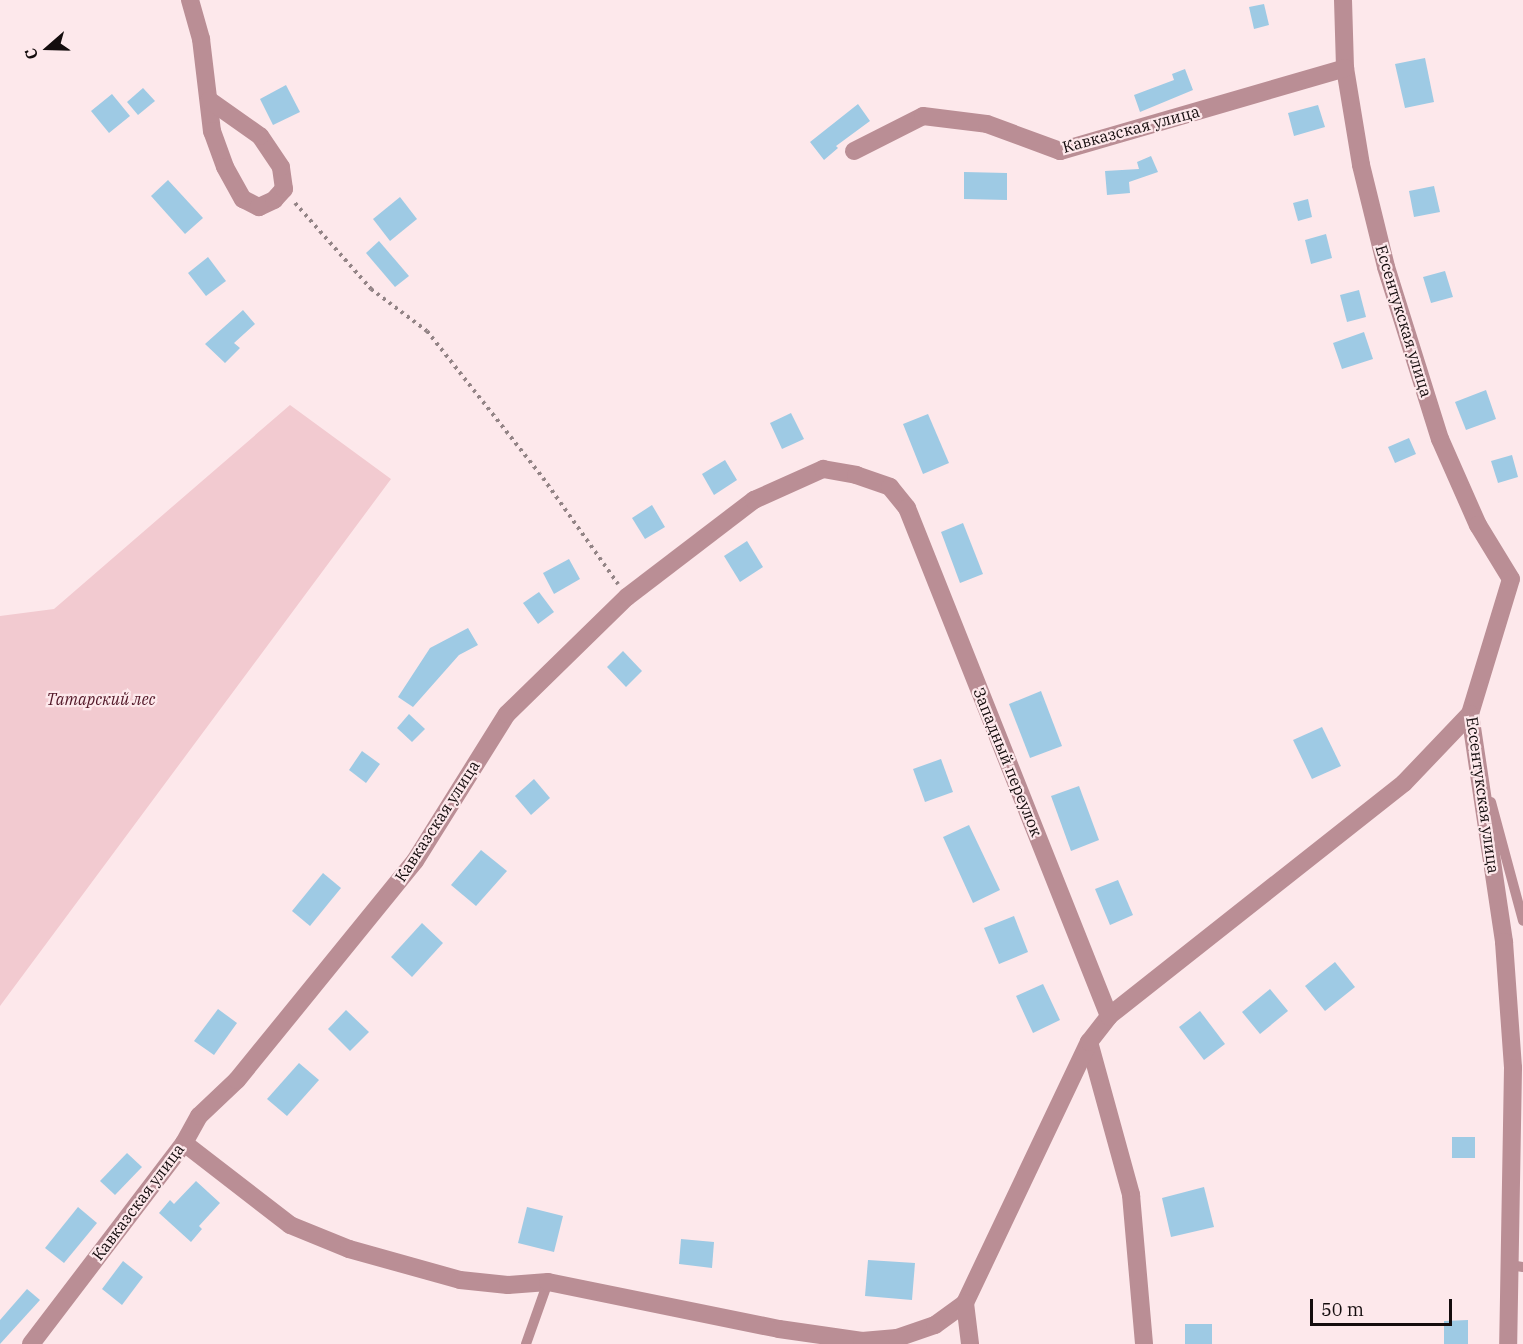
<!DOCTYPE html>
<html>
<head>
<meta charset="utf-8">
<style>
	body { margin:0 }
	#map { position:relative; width:1523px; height:1344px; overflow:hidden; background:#fde8eb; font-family:"IBM Plex Serif",serif }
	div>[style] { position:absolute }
	.green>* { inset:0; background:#f2cad0 }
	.building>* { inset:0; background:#9ecae4 }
	.path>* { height:4px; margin-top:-2px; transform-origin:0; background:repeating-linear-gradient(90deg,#938486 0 3px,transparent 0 7.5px) }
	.lane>* { height:10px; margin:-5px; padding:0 5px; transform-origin:5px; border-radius:5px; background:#ba8e95 }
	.street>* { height:18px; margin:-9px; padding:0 9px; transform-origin:9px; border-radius:9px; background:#ba8e95 }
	span { translate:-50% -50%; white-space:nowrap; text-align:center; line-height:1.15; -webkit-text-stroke:4.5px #fde8eb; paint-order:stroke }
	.street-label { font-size:16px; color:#140c0d }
	.park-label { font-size:16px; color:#521727; font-style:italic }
	.north { position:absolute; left:18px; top:18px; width:60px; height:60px; -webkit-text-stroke:4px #fde8eb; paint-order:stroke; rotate:250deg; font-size:16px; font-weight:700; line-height:24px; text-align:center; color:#140c0d }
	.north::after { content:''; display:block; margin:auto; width:21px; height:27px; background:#140c0d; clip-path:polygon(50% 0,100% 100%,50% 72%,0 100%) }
	.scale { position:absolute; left:1310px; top:1299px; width:142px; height:27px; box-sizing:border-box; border:3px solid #140c0d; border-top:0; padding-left:8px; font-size:18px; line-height:21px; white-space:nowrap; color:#140c0d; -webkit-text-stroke:4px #fde8eb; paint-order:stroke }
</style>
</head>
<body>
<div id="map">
	<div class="green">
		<div style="clip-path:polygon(290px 405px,391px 479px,0 1006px,0 616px,54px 609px)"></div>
	</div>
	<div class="building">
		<div style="clip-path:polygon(1264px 4px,1269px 25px,1254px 29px,1249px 7px)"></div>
		<div style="clip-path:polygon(1425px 58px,1434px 102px,1405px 108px,1395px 64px)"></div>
		<div style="clip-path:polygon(1185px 69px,1193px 90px,1140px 112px,1134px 95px,1174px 80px,1172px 74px)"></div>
		<div style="clip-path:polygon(286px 85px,300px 112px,273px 125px,260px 99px)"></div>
		<div style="clip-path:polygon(143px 88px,155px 101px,138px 115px,127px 102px)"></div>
		<div style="clip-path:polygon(112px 94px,130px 116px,109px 133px,91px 111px)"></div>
		<div style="clip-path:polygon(858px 104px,870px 121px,836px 146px,838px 148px,824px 160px,810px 142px)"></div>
		<div style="clip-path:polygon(1318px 105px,1325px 127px,1294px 136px,1288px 113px)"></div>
		<div style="clip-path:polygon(1151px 156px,1158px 172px,1129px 182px,1130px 193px,1107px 195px,1105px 171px,1139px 169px,1137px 162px)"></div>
		<div style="clip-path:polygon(964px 172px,1007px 173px,1007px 200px,964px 199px)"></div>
		<div style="clip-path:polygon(168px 180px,203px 218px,185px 234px,151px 196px)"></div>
		<div style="clip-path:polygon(1434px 186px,1440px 212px,1414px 217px,1409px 191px)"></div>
		<div style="clip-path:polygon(400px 197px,417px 219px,390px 241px,373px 219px)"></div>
		<div style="clip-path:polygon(1308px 199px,1312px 217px,1298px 221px,1293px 203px)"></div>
		<div style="clip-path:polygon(1326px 234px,1332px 258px,1311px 264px,1305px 240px)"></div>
		<div style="clip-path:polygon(379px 241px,409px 276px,395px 287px,366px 253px)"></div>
		<div style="clip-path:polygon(208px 257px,226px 281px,206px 296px,188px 273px)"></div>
		<div style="clip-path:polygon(1445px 271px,1453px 297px,1431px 303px,1423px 277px)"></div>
		<div style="clip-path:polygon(1359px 290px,1366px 317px,1347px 322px,1340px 295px)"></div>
		<div style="clip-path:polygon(243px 310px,255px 324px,234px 343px,240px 348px,225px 363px,205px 344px)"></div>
		<div style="clip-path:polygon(1364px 332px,1373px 359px,1342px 369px,1333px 343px)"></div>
		<div style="clip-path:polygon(1486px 390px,1496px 419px,1466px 430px,1455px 402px)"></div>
		<div style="clip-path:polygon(791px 413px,804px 439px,782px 449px,770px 423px)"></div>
		<div style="clip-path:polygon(928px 414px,949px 463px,923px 474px,903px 424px)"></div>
		<div style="clip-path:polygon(1409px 438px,1416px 454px,1395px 463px,1388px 447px)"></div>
		<div style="clip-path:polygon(1512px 455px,1518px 477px,1498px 483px,1491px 461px)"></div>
		<div style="clip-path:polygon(725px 460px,737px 480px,714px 495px,702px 474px)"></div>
		<div style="clip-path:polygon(652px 505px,665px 527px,645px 539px,632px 518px)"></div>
		<div style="clip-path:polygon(963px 523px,983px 574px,960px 583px,941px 532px)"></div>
		<div style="clip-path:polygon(747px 541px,763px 567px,740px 582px,724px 556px)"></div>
		<div style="clip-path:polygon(569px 559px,580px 579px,554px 594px,543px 573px)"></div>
		<div style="clip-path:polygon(539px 592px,554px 612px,538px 624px,523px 603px)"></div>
		<div style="clip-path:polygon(468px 628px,478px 645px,459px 655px,413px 707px,398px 697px,430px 648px)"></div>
		<div style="clip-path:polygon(623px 651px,642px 671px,626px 687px,607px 667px)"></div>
		<div style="clip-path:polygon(1041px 691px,1062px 746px,1030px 758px,1009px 704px)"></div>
		<div style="clip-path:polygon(409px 714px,425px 729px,412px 742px,397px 728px)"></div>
		<div style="clip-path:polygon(1322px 727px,1341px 766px,1312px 779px,1293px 740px)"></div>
		<div style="clip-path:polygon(362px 751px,380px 764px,366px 783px,349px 770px)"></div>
		<div style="clip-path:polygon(941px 759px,953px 792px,925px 802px,913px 769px)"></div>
		<div style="clip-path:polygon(534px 779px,550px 798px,531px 815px,515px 796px)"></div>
		<div style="clip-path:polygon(1079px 786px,1099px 840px,1071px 851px,1051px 796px)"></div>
		<div style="clip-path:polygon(969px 825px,1000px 890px,973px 903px,943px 837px)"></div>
		<div style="clip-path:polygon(481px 850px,507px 871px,476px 906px,451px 885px)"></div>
		<div style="clip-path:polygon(323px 873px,341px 888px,310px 926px,292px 911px)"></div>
		<div style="clip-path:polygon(1118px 880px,1133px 915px,1110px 925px,1095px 889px)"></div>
		<div style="clip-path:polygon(1014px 916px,1028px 952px,999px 964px,984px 928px)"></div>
		<div style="clip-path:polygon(422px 923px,443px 943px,412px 977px,391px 957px)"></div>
		<div style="clip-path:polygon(1335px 962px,1355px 987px,1325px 1011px,1305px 986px)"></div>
		<div style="clip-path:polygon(1043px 984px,1060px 1020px,1033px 1033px,1016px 996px)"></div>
		<div style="clip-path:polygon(1270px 989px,1288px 1011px,1260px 1034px,1242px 1012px)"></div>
		<div style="clip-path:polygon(218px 1009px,237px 1023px,214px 1055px,194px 1041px)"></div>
		<div style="clip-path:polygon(346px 1010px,369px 1032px,350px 1051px,328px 1029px)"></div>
		<div style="clip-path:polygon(1200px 1011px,1225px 1044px,1204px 1060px,1179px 1027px)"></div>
		<div style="clip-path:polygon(299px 1063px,319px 1080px,287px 1116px,267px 1099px)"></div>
		<div style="clip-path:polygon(1452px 1137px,1475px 1137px,1475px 1158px,1452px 1158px)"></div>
		<div style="clip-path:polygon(127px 1153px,142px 1167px,115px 1195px,100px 1181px)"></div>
		<div style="clip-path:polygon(196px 1181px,220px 1203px,199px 1226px,202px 1229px,191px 1242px,159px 1213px,170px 1200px,174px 1204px)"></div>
		<div style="clip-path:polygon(1204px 1187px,1214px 1227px,1171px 1237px,1162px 1198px)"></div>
		<div style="clip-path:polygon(78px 1207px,97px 1223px,64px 1263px,45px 1248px)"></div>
		<div style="clip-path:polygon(527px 1207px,563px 1216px,554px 1252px,518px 1243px)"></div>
		<div style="clip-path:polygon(681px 1239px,714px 1242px,712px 1268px,679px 1264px)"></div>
		<div style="clip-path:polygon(868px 1260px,915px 1263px,912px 1300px,865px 1296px)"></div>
		<div style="clip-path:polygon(123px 1261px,143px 1277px,122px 1305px,102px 1289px)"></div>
		<div style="clip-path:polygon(27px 1289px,40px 1300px,0 1344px,0 1320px)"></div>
		<div style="clip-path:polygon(1468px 1320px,1468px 1344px,1444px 1344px,1444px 1321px)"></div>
		<div style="clip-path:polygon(1185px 1324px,1212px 1324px,1212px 1344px,1185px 1344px)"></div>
	</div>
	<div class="path">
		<div style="left:295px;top:203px;width:115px;rotate:48.5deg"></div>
		<div style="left:371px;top:289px;width:70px;rotate:36.9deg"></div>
		<div style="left:427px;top:331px;width:187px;rotate:51.7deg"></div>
		<div style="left:543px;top:478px;width:130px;rotate:54.7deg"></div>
	</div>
	<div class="lane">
		<div style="left:1491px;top:802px;width:123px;rotate:74.9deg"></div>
		<div style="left:1510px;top:1265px;width:13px;rotate:9deg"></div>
		<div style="left:526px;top:1344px;width:66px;rotate:-70.5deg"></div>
	</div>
	<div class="street">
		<div style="left:190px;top:0;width:41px;rotate:74.2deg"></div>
		<div style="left:201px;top:39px;width:93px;rotate:83.2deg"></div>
		<div style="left:212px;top:131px;width:38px;rotate:70deg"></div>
		<div style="left:225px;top:167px;width:37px;rotate:61deg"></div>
		<div style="left:243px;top:199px;width:18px;rotate:27deg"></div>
		<div style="left:259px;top:207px;width:17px;rotate:-25deg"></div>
		<div style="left:274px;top:200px;width:15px;rotate:-48deg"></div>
		<div style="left:284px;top:189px;width:22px;rotate:-98deg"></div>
		<div style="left:281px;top:167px;width:37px;rotate:-124deg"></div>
		<div style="left:260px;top:136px;width:62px;rotate:-144.8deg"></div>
		<div style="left:1343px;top:0;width:68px;rotate:88.3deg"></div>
		<div style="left:1345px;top:68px;width:98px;rotate:80.6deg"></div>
		<div style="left:1361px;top:165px;width:105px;rotate:76.2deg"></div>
		<div style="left:1386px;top:267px;width:180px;rotate:72.6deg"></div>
		<div style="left:1440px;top:439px;width:94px;rotate:66.2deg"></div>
		<div style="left:1478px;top:525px;width:63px;rotate:58.6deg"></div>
		<div style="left:1511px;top:579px;width:141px;rotate:106.9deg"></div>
		<div style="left:1470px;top:714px;width:231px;rotate:81.5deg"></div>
		<div style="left:1504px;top:942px;width:126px;rotate:85.9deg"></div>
		<div style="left:1513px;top:1068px;width:276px;rotate:91deg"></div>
		<div style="left:854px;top:151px;width:77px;rotate:-26.9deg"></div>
		<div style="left:923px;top:116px;width:64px;rotate:7.1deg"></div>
		<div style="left:987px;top:124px;width:78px;rotate:20.3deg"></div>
		<div style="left:1060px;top:151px;width:297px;rotate:-16.2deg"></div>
		<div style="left:1089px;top:1042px;width:159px;rotate:74.6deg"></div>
		<div style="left:1131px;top:1195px;width:150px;rotate:85deg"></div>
		<div style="left:184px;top:1143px;width:134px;rotate:37.7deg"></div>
		<div style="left:290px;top:1225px;width:64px;rotate:22.1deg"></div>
		<div style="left:349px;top:1249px;width:115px;rotate:15.6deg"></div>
		<div style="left:460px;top:1280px;width:48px;rotate:5.9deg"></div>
		<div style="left:508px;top:1285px;width:40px;rotate:-4.3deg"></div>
		<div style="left:548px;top:1282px;width:236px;rotate:11.5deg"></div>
		<div style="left:779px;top:1329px;width:84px;rotate:8.2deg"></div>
		<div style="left:862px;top:1341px;width:35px;rotate:-5deg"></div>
		<div style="left:897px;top:1338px;width:40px;rotate:-18.9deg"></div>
		<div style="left:935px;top:1325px;width:37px;rotate:-36deg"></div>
		<div style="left:965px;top:1303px;width:289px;rotate:-64.6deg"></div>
		<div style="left:1089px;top:1042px;width:33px;rotate:-52deg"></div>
		<div style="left:1109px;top:1016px;width:376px;rotate:-38.3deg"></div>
		<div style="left:1404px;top:783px;width:95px;rotate:-46.3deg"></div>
		<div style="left:965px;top:1303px;width:41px;rotate:83deg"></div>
		<div style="left:31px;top:1344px;width:253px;rotate:-52.7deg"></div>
		<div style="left:184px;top:1143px;width:31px;rotate:-61deg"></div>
		<div style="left:199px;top:1116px;width:52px;rotate:-43.5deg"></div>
		<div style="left:237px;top:1080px;width:282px;rotate:-50.9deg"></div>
		<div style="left:415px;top:861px;width:173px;rotate:-58deg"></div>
		<div style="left:507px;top:714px;width:168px;rotate:-44.3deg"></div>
		<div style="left:627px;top:597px;width:160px;rotate:-37.4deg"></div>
		<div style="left:754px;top:500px;width:76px;rotate:-24.2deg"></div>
		<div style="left:823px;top:469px;width:34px;rotate:10deg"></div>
		<div style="left:856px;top:475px;width:36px;rotate:19deg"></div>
		<div style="left:890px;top:487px;width:27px;rotate:51deg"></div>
		<div style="left:907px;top:508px;width:547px;rotate:68.32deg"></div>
	</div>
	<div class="street-label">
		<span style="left:1131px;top:129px;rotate:-15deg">Кавказская улица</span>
		<span style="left:1404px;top:321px;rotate:73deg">Ессентукская улица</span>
		<span style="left:1008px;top:762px;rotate:68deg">Западный переулок</span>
		<span style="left:1483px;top:795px;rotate:82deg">Ессентукская улица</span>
		<span style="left:437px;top:821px;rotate:-57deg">Кавказская улица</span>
		<span style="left:138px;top:1202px;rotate:-53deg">Кавказская улица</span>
	</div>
	<div class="park-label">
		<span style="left:101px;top:699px">Татарский лес</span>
	</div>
	<div class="north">С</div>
	<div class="scale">50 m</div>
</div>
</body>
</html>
